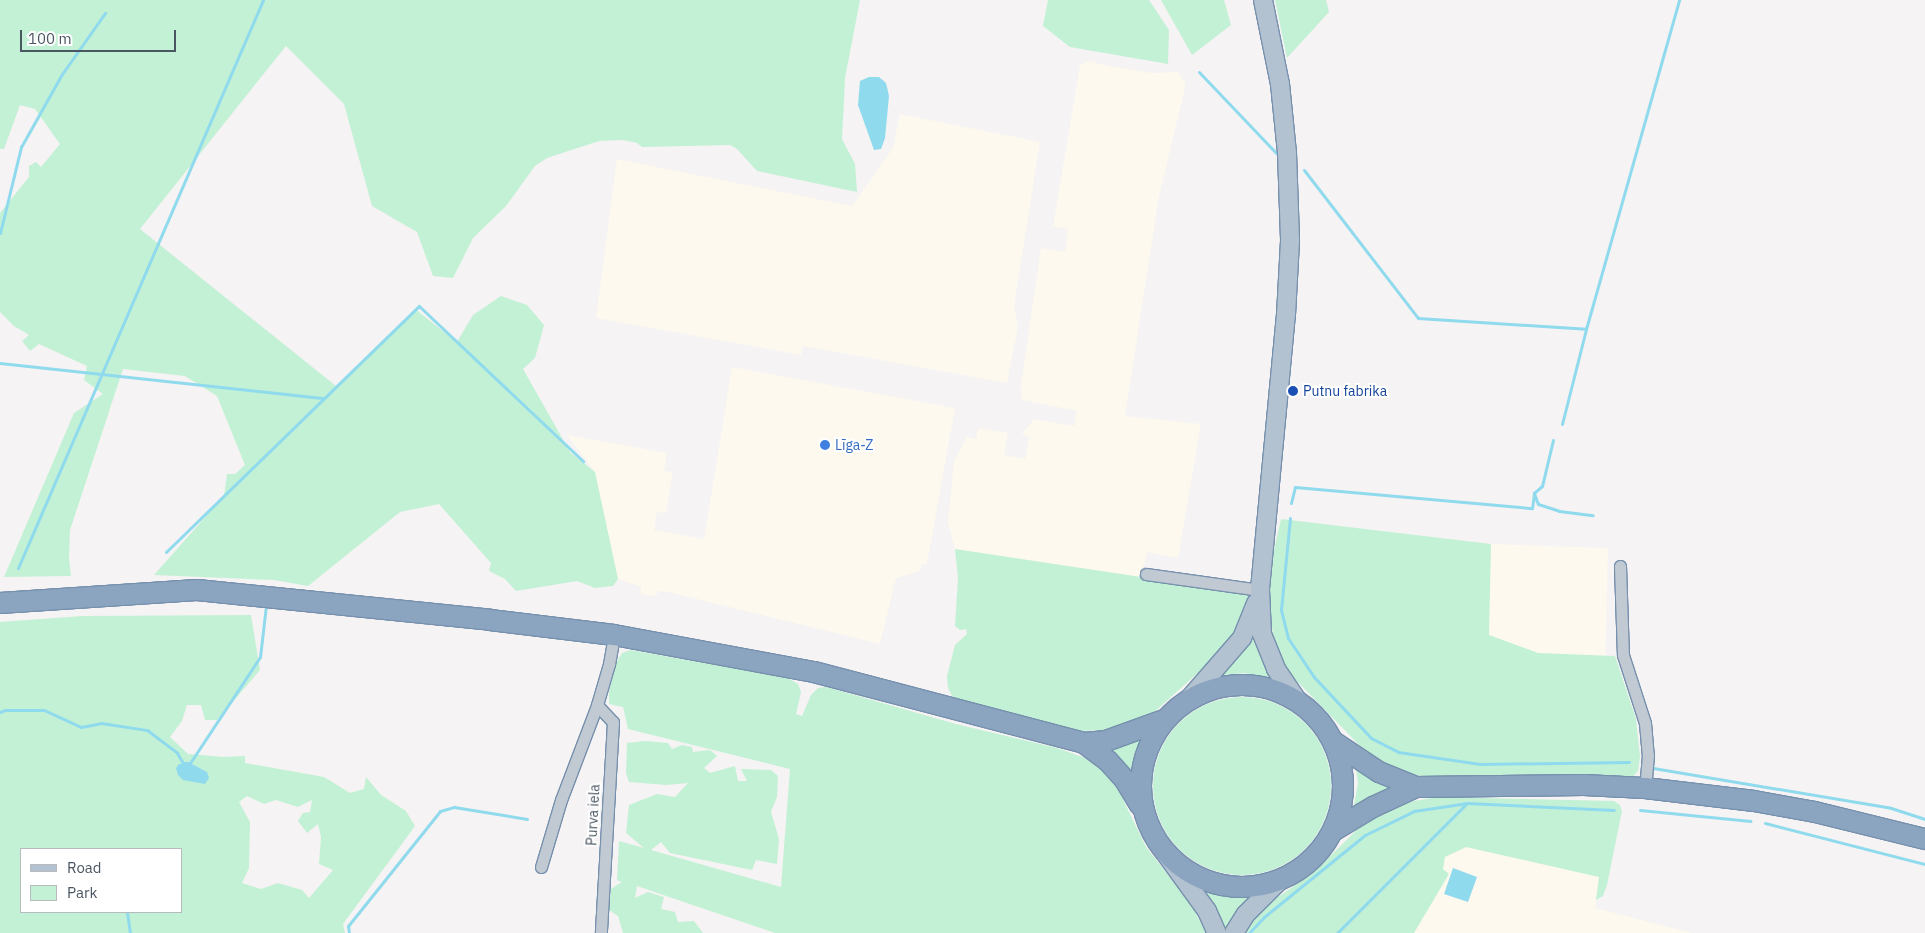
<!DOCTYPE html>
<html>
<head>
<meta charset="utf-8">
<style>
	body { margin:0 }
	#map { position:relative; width:1925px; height:933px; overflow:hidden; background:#f5f3f3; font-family:"IBM Plex Sans",sans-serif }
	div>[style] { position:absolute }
	.commercial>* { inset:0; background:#fdf9ef }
	.green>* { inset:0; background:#c3f1d5 }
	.round { border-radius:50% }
	.water>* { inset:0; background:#90daee }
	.stream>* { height:3px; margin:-1.5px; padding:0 1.5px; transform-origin:1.5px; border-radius:1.5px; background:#90daee }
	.roads { filter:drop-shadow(1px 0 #7690ad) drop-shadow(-1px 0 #7690ad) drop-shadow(0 1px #7690ad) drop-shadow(0 -1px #7690ad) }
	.street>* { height:11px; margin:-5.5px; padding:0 5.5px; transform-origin:5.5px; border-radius:5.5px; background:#c1cad2 }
	.primary>* { height:18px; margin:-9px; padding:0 9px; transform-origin:9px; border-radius:9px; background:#b3c2d1 }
	.highway>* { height:20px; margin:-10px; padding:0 10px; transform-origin:10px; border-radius:10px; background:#8ba5c1 }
	.highway>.ring { margin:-10px; padding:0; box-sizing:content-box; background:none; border:20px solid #8ba5c1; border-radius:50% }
	.dots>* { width:14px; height:14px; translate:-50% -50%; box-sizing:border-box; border:2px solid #fff; border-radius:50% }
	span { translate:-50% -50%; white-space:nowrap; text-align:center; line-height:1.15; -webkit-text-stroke:4px #fff; paint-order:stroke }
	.transit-label { font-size:14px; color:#164399 }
	.left { translate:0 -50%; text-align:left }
	.shop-label { font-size:14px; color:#366cbe }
	.street-label { font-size:14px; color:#4a5661 }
	.legend { position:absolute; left:20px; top:848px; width:162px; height:65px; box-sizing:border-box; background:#fff; border:1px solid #b7bbc0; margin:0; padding:6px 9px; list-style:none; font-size:15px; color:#4a5661 }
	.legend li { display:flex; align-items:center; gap:10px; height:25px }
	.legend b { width:25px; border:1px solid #b7bbc0 }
	.scale { position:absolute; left:20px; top:30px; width:156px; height:22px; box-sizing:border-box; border:2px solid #4a5661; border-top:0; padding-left:6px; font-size:15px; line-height:18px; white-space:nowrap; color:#4a5661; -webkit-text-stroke:4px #fff; paint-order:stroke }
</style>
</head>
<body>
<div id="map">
	<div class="commercial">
		<div style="clip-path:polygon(1090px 61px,1108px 66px,1152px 73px,1178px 72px,1186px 84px,1159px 196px,1125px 416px,1201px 424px,1178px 558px,1147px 552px,1141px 577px,955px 549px,948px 522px,954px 461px,967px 437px,976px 439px,978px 428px,1008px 433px,1004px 455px,1025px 459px,1029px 437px,1022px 434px,1034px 419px,1074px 426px,1077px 411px,1022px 400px,1021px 385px,1041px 248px,1065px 252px,1068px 229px,1053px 226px,1080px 65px)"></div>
		<div style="clip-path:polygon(900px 114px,1040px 142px,1014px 306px,1018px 327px,1007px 383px,803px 346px,801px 355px,596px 318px,617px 159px,852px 206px,893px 148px)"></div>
		<div style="clip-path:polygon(732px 367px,955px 408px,927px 564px,922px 564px,920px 571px,896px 578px,880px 644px,669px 592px,658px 591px,656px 596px,641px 594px,641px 587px,618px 579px,595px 472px,567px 435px,667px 453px,664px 471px,673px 472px,666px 513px,657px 512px,654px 530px,704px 539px)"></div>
		<div style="clip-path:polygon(1491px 544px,1608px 548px,1605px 677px,1487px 674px)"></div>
		<div style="clip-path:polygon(1466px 847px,1599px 877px,1595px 908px,1692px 933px,1381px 933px,1445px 857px)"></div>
	</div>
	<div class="green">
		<div style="clip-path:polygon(0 0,860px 0,845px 78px,842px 139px,855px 164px,857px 192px,757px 171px,737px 149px,730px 145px,642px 147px,637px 143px,623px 140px,599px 141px,547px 158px,535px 166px,506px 206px,473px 238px,453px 278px,433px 276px,417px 232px,372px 206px,344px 104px,286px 46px,140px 229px,336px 386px,415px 309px,457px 342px,473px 315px,501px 296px,527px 305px,544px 325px,535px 358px,523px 369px,570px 452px,595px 472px,618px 579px,613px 586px,595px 588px,577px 581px,516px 591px,505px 579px,489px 571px,491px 563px,439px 504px,400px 512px,308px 586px,274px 580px,154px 575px,224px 496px,227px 474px,235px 474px,245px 465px,217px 396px,185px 376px,123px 369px,70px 530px,69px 558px,71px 576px,4px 577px,74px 413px,103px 394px,84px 380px,87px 366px,39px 344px,30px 351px,22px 341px,29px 335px,14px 326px,0 312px,0 213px,29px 177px,29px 166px,36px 162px,41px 167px,60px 144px,35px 109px,20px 105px,4px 149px,0 149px)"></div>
		<div style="clip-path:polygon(1048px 0,1149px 0,1169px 30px,1168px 64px,1070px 47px,1043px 26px)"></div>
		<div style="clip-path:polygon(1161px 0,1224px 0,1231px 25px,1192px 55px)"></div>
		<div style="clip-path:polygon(1275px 0,1326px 0,1329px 12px,1287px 58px)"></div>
		<div style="clip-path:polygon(1281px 519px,1491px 544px,1489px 635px,1538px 653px,1615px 656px,1636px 719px,1640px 757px,1638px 771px,1631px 779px,1421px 776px,1388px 768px,1366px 752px,1291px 675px,1275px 645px,1268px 605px,1273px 554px)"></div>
		<div style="clip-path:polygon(955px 549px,1141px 577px,1245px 590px,1249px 593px,1249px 606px,1238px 630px,1218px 655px,1152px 714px,1143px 720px,1107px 730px,1078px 731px,960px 701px,952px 696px,948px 688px,947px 676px,955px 645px,967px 634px,966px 629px,960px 630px,955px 626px,958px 578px)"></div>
		<div style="clip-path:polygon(evenodd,251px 615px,260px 670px,217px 720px,205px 720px,201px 705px,187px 705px,182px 721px,170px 737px,188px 754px,224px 757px,245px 756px,245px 763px,324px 777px,350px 793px,364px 789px,366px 777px,381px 795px,406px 811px,415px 826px,343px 924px,345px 933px,0 933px,0 622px,82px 616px,251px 615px,247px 796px,264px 804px,276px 800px,298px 807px,312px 800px,310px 812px,303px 813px,298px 821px,307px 833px,318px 824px,321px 837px,319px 864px,333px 870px,309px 898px,302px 890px,278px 883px,261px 889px,242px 883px,249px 868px,250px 822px,239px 802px,247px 796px,251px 615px,21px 849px,181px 849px,181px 912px,21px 912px,21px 849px)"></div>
		<div style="clip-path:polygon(1255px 630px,1274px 678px,1244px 673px,1216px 676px)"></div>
		<div style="clip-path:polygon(630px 650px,788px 678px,798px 684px,801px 692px,796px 714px,802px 716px,811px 695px,818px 688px,826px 687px,956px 724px,1057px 748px,1085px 758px,1106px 773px,1117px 787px,1146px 847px,1191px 904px,1206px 933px,775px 933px,637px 886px,635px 898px,648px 892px,664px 897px,661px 909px,675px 912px,678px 922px,694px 921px,703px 933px,623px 933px,618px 916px,609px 910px,611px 889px,622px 882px,617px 880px,619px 841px,644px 848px,626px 833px,629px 805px,657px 794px,675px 797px,688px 783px,666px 785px,629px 782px,626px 773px,627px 743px,645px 741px,668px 743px,672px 749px,682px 745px,692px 747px,693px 752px,710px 750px,717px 756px,704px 768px,710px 773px,735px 766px,738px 781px,747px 781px,741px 769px,771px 770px,778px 776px,777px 797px,771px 812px,779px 839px,777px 864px,756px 860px,752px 870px,670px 853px,661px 842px,651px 850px,781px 887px,790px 769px,628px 729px,623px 707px,609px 704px,609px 692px,615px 665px,622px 653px)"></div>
		<div class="round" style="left:1153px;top:697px;width:178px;height:178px"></div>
		<div style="clip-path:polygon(1143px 737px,1137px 750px,1130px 781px,1102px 746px)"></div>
		<div style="clip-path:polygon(1355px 763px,1396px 788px,1354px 805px,1358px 783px)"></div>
		<div style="clip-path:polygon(1438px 797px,1614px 801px,1620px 805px,1622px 811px,1607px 885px,1603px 896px,1596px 900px,1599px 877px,1466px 847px,1445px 857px,1443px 869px,1449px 874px,1414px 933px,1244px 933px,1249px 923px,1271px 902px,1314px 872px,1369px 818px,1408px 802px)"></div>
		<div style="clip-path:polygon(1197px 887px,1217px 893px,1252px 897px,1228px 933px,1222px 933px)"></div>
	</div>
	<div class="water">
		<div style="clip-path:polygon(869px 77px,879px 77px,886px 83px,889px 96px,885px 138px,881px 149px,874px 150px,858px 105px,860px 81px)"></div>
		<div style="clip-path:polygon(190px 763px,207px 772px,209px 778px,205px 784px,183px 780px,178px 775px,176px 768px,179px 764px)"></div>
		<div style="clip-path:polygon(1453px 868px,1477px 877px,1468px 902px,1444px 894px)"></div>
	</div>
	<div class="stream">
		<div style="left:1199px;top:72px;width:113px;rotate:46.4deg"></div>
		<div style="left:1304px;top:170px;width:187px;rotate:52.4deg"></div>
		<div style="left:1418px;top:318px;width:168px;rotate:3.7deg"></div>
		<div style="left:0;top:233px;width:89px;rotate:-76.3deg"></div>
		<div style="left:21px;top:147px;width:84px;rotate:-60.7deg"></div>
		<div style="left:62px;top:74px;width:75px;rotate:-54.8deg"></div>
		<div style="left:0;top:363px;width:326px;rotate:6.2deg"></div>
		<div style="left:1562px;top:424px;width:98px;rotate:-75.8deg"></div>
		<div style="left:1586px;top:329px;width:342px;rotate:-74.2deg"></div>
		<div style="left:1553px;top:440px;width:47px;rotate:103.4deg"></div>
		<div style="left:1542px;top:486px;width:11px;rotate:139deg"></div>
		<div style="left:1534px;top:493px;width:6px;rotate:72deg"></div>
		<div style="left:1536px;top:499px;width:5px;rotate:68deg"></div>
		<div style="left:1538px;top:504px;width:22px;rotate:18deg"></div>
		<div style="left:1559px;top:511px;width:34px;rotate:7deg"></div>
		<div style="left:1291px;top:503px;width:16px;rotate:-76deg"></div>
		<div style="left:1295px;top:487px;width:238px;rotate:5.1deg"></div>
		<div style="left:1532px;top:508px;width:15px;rotate:-82deg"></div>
		<div style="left:1290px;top:518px;width:92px;rotate:95.6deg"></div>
		<div style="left:1281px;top:610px;width:29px;rotate:76deg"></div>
		<div style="left:1288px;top:638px;width:47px;rotate:56.3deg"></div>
		<div style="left:1314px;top:677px;width:83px;rotate:46.9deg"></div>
		<div style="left:1371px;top:738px;width:30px;rotate:27deg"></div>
		<div style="left:1398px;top:752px;width:83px;rotate:8.3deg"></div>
		<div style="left:1480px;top:764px;width:149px;rotate:-0.8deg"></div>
		<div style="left:166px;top:552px;width:353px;rotate:-44.2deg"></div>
		<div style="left:419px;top:306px;width:226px;rotate:43.4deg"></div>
		<div style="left:18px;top:568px;width:619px;rotate:-66.67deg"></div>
		<div style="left:0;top:712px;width:5px;rotate:-22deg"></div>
		<div style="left:5px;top:710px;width:39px"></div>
		<div style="left:44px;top:710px;width:41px;rotate:24.7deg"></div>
		<div style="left:81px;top:727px;width:20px;rotate:-11deg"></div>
		<div style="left:101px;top:723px;width:47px;rotate:8.7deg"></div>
		<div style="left:147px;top:730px;width:38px;rotate:37deg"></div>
		<div style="left:177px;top:753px;width:12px;rotate:59deg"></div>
		<div style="left:183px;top:763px;width:7px"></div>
		<div style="left:190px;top:763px;width:127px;rotate:-56.6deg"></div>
		<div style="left:260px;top:657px;width:52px;rotate:-83.4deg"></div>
		<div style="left:1653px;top:768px;width:241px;rotate:9.5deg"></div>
		<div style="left:1891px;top:808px;width:36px;rotate:18deg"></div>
		<div style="left:1640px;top:810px;width:111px;rotate:5.7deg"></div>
		<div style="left:1765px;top:823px;width:165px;rotate:14.4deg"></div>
		<div style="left:127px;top:912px;width:21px;rotate:82deg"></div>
		<div style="left:349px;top:933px;width:7px;rotate:-98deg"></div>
		<div style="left:348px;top:926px;width:147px;rotate:-51.3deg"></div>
		<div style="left:440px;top:811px;width:15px;rotate:-16deg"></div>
		<div style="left:454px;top:807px;width:74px;rotate:9.3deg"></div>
		<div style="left:1249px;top:933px;width:22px;rotate:-47deg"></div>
		<div style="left:1264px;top:917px;width:130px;rotate:-39.1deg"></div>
		<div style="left:1365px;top:835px;width:55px;rotate:-26.1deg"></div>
		<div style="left:1414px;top:811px;width:54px;rotate:-8.6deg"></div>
		<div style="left:1467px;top:803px;width:147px;rotate:2.7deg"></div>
		<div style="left:1337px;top:933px;width:184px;rotate:-45deg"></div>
	</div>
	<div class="roads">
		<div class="street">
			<div style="left:1620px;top:566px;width:89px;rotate:88.1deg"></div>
			<div style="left:1623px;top:655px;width:71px;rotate:72.1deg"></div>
			<div style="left:1645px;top:723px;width:32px;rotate:85deg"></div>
			<div style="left:1648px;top:755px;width:33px;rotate:95deg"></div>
			<div style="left:1146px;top:574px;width:115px;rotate:8deg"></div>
			<div style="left:597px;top:705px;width:23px;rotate:47deg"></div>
			<div style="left:613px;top:722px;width:211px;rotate:93.3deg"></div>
			<div style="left:541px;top:867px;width:70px;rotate:-73.4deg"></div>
			<div style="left:561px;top:800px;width:102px;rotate:-69.2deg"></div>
			<div style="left:597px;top:705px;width:43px;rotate:-73.7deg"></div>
			<div style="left:609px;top:664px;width:29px;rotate:-80deg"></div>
		</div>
		<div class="primary">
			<div style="left:1263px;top:0;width:86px;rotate:78.6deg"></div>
			<div style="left:1280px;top:84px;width:69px;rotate:84.2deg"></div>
			<div style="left:1287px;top:153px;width:88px;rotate:88deg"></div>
			<div style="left:1290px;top:241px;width:73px;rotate:93.1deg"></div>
			<div style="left:1286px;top:314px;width:277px;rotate:95.4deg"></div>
			<div style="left:1260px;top:590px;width:44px;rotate:87.4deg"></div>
			<div style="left:1262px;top:634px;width:38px;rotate:68deg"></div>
			<div style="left:1276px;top:669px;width:36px;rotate:56deg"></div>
			<div style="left:1189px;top:699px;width:81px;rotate:-49deg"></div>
			<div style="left:1242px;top:638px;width:38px;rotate:-68deg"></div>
			<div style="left:1160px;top:846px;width:80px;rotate:54.1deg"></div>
			<div style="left:1207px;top:911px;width:24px;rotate:66deg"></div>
			<div style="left:1234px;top:933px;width:22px;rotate:-58deg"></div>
			<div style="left:1246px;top:914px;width:48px;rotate:-45deg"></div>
		</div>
		<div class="highway">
			<div style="left:0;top:603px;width:197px;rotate:-3.8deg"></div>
			<div style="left:197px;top:590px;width:295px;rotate:5.8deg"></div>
			<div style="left:490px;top:620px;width:125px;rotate:6.9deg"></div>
			<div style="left:614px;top:635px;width:203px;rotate:10.5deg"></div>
			<div style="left:814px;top:672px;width:279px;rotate:14.7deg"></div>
			<div style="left:1084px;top:743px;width:22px;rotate:-5deg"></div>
			<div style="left:1106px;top:741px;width:62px;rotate:-19.9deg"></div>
			<div class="ring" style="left:1141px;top:685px;width:182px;height:182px"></div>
			<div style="left:1334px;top:742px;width:54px;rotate:33.7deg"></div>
			<div style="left:1379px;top:772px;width:40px;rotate:22deg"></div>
			<div style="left:1416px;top:787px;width:168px;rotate:-0.7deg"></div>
			<div style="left:1584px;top:785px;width:61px;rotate:2.8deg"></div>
			<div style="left:1645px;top:788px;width:110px;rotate:6.8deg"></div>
			<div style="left:1754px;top:801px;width:62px;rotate:10.2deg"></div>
			<div style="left:1815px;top:812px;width:113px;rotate:13.8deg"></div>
			<div style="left:1084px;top:743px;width:30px;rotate:37deg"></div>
			<div style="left:1108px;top:761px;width:25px;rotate:48deg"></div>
			<div style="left:1125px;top:780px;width:29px;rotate:59deg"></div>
			<div style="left:1333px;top:831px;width:47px;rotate:-31deg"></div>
			<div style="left:1373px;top:807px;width:47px;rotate:-24.9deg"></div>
		</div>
	</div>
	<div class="dots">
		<div style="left:1293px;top:391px;background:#1a4fb4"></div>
		<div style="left:825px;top:445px;background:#3f7fe0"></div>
	</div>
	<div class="transit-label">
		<span class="left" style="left:1303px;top:391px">Putnu fabrika</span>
	</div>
	<div class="shop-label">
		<span class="left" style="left:835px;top:445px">Līga-Z</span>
	</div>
	<div class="street-label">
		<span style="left:593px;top:815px;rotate:-87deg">Purva iela</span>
	</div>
	<ul class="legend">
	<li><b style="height:6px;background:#b3c2d1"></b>Road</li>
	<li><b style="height:14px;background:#c3f1d5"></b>Park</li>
	</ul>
	<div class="scale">100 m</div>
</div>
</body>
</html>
